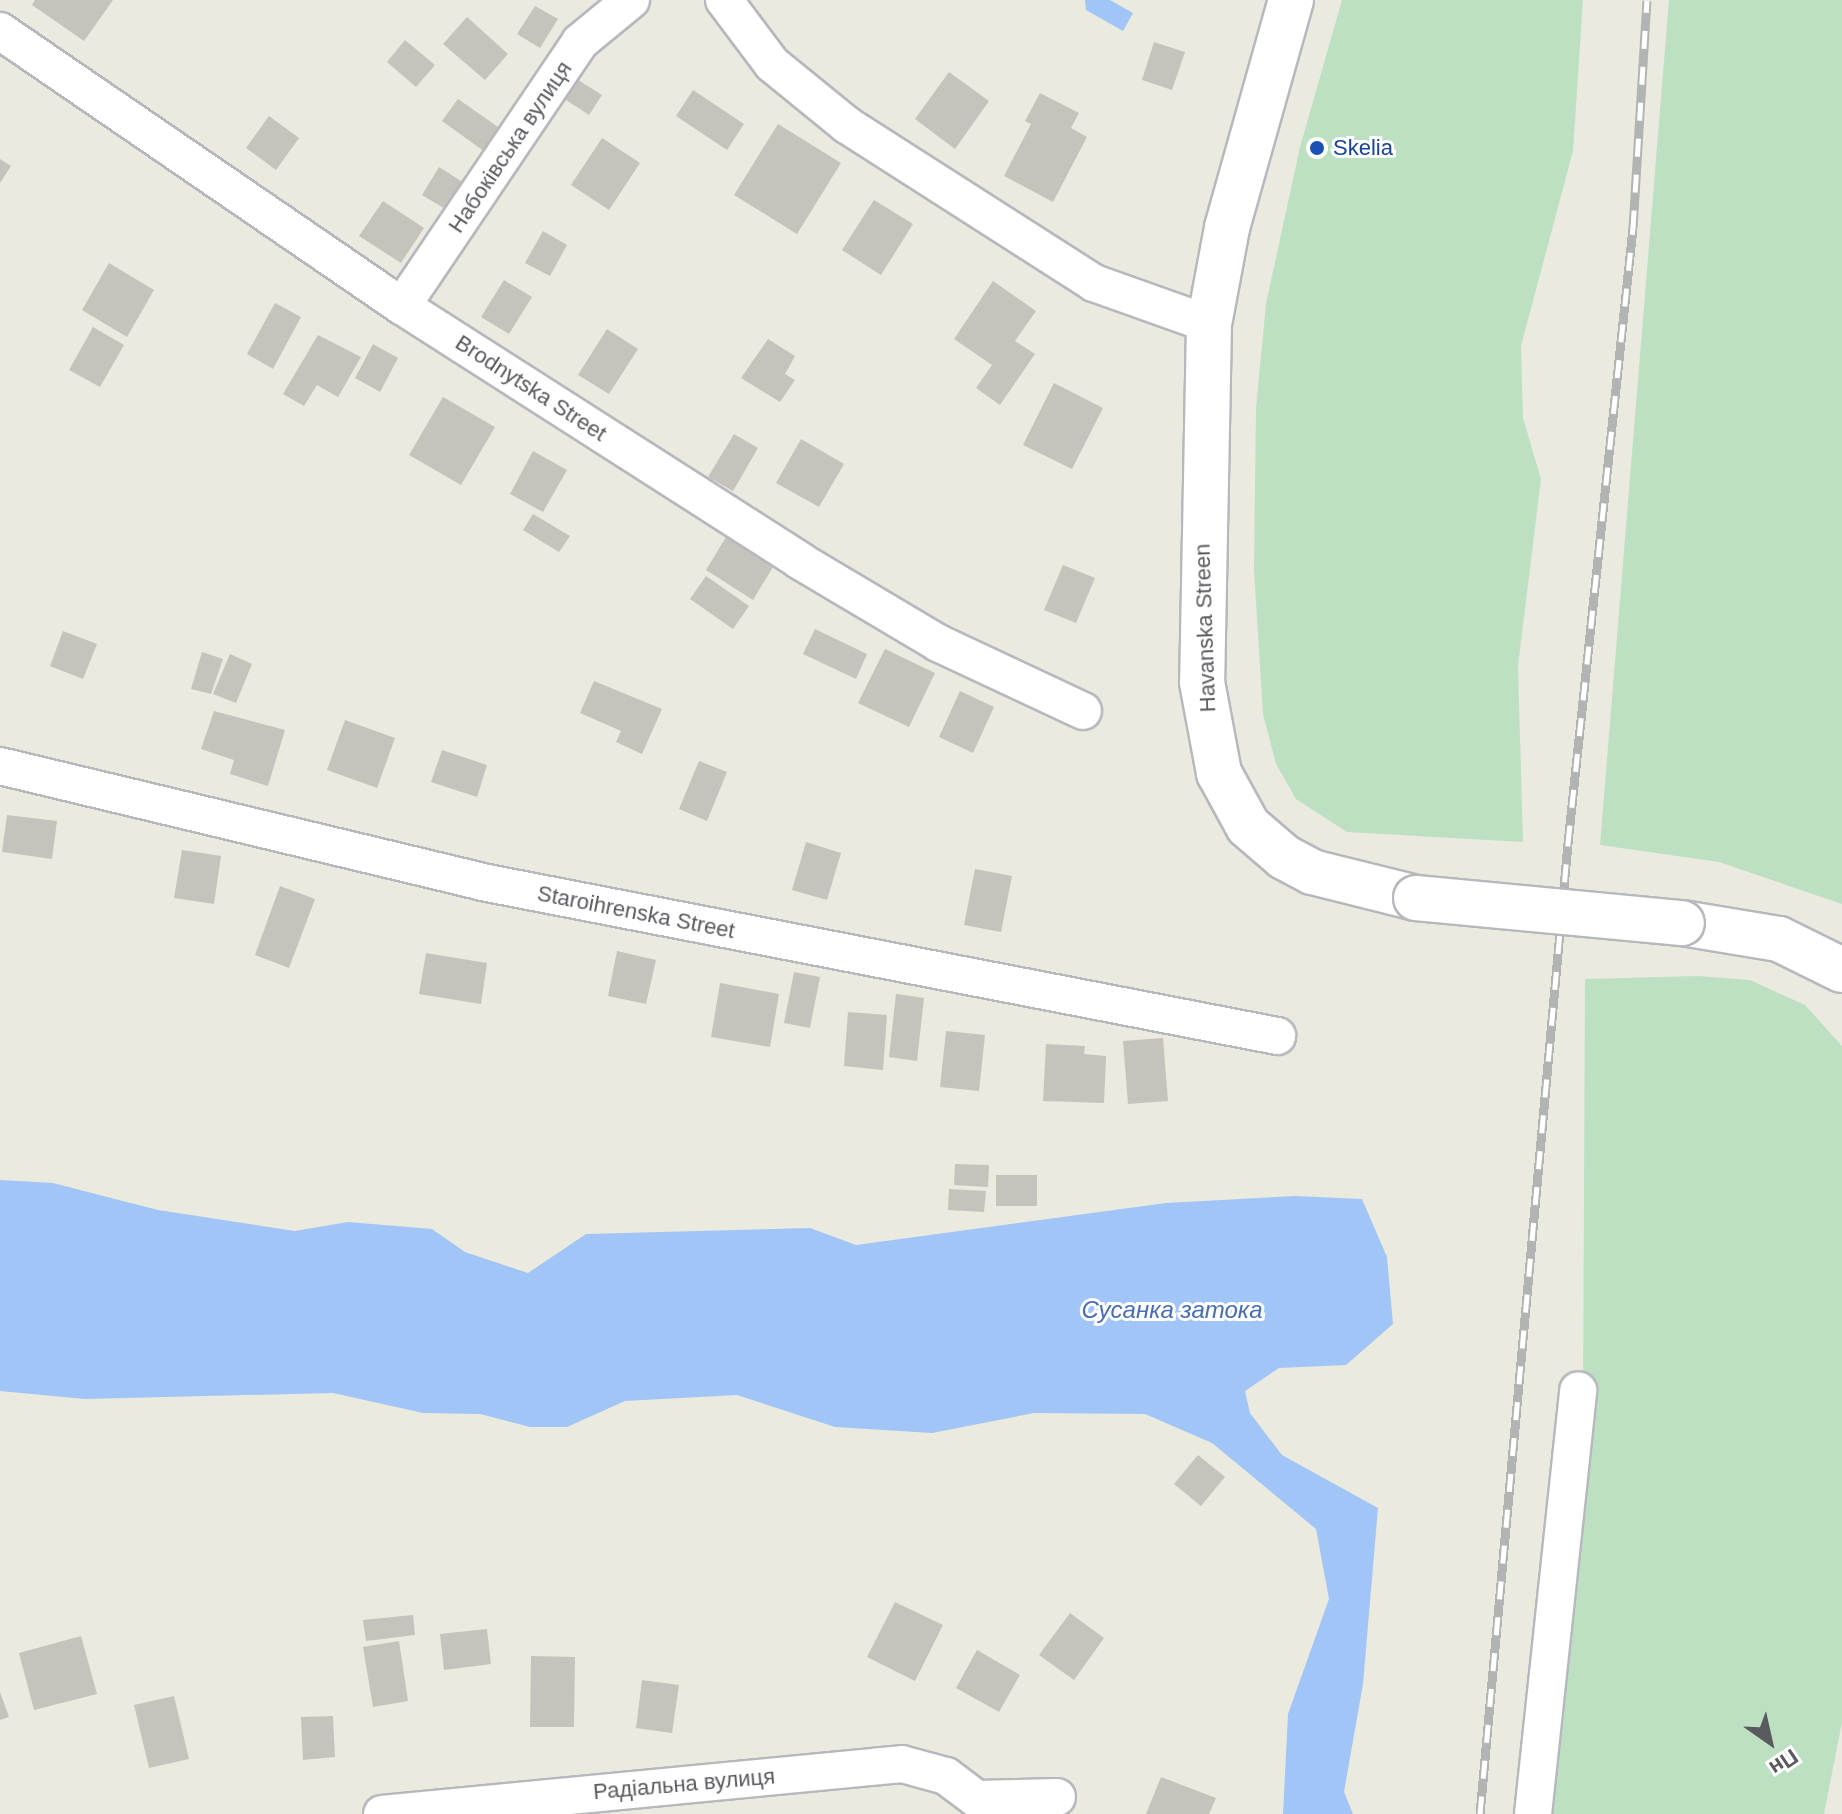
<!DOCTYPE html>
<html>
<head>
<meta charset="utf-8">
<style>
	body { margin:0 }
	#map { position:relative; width:1842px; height:1814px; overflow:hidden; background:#eaeadf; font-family:Helvetica,sans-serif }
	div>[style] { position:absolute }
	.green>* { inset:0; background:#bde0c3 }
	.water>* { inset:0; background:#a2c5f7 }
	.building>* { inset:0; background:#c6c3bc }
	.roads { filter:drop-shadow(2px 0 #b7b8bd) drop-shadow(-2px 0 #b7b8bd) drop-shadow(0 2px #b7b8bd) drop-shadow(0 -2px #b7b8bd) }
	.minor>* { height:36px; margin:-18px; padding:0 18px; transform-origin:18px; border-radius:18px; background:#fff }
	.tertiary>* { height:44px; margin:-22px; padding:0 22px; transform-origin:22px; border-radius:22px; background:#fff }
	.rail>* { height:9px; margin-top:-4.5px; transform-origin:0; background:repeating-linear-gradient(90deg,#fff 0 18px,#b2b3b3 0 36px); box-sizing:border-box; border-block:2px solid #b2b3b3 }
	.bridges { filter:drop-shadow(2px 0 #b7b8bd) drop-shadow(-2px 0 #b7b8bd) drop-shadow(0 2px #b7b8bd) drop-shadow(0 -2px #b7b8bd) }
	.tertiary-bridge>* { height:44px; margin:-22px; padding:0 22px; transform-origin:22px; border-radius:22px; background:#fff }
	.dots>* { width:22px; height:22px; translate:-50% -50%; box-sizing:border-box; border:4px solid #fff; border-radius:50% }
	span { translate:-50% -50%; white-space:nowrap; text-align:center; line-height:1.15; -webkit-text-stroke:6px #fff; paint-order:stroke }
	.street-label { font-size:22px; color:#585a5f }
	.transit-label { font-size:22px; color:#164399 }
	.left { translate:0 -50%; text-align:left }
	.water-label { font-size:24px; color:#486db7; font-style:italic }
	.north { position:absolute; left:1730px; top:1702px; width:80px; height:80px; -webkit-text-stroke:6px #fff; paint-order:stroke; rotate:146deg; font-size:22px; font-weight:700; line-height:32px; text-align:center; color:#585a5f }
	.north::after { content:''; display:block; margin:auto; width:28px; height:36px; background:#585a5f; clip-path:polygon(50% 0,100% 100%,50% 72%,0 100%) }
</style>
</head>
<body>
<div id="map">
	<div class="green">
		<div style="clip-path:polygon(1342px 0,1583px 0,1573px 151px,1521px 346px,1523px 418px,1541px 479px,1518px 666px,1523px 842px,1347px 832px,1296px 799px,1276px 764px,1263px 714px,1254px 569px,1256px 408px,1266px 304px,1300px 147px)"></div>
		<div style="clip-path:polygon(1669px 0,1842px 0,1842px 904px,1719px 862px,1600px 845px)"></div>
		<div style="clip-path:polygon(1698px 976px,1750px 980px,1805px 1005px,1842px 1046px,1842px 1722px,1824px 1814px,1547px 1814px,1583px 1408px,1585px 979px)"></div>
	</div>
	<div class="water">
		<div style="clip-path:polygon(1110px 0,1133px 13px,1123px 31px,1086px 10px,1085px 0)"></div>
		<div style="clip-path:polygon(0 1180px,53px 1183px,158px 1210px,295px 1231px,348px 1222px,432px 1229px,465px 1252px,528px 1273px,586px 1234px,810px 1228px,856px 1245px,1166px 1203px,1295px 1196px,1362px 1199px,1387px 1257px,1393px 1324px,1346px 1365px,1279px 1368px,1245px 1391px,1250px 1413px,1282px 1455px,1378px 1508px,1363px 1684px,1344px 1792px,1353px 1814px,1283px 1814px,1288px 1714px,1329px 1599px,1316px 1529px,1212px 1443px,1145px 1414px,1034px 1413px,932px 1433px,835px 1427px,737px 1395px,625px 1401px,567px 1427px,530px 1427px,480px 1414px,423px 1413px,333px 1393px,85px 1399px,0 1391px)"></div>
	</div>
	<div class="building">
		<div style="clip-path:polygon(35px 0,113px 0,84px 41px,32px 5px)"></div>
		<div style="clip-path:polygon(535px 6px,558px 19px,540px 48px,517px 34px)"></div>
		<div style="clip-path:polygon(467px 17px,508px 54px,485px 80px,443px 44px)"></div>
		<div style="clip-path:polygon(405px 40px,435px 65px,416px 87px,387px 62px)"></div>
		<div style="clip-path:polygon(1154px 42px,1185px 52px,1172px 90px,1142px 80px)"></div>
		<div style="clip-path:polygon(949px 72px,989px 101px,955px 149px,915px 119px)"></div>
		<div style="clip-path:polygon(575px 78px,602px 95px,589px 115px,563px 98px)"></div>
		<div style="clip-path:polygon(693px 90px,744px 124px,727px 150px,676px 116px)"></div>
		<div style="clip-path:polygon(1040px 93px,1079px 113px,1071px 128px,1087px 137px,1053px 202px,1004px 176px,1031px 124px,1025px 121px)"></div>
		<div style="clip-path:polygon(458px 99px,501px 129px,485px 152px,442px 121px)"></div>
		<div style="clip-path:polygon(269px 116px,299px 138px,276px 170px,246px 148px)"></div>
		<div style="clip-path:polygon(778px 124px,841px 163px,797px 234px,734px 195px)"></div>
		<div style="clip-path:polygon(602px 138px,640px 163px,609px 210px,571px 185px)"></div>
		<div style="clip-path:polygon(0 159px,11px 166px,0 183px)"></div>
		<div style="clip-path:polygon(439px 167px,464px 183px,447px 210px,422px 195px)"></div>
		<div style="clip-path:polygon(874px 200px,913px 224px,881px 275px,842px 250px)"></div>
		<div style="clip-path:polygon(383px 201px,424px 228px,401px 263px,359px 236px)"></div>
		<div style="clip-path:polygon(543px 231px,567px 245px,550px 276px,525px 263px)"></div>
		<div style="clip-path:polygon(109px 263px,154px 290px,127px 337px,82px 310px)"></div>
		<div style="clip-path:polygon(504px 280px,532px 297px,509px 334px,481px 317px)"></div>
		<div style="clip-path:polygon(993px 281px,1036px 311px,1015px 341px,1035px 354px,1000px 405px,976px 388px,992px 365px,954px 339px)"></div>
		<div style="clip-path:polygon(275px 303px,301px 317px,273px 369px,247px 354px)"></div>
		<div style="clip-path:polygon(93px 327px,124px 345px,100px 387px,69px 370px)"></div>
		<div style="clip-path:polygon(607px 329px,638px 349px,609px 394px,578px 375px)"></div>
		<div style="clip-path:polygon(318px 335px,361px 357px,338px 397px,317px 385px,304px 406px,283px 394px)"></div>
		<div style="clip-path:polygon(768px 339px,795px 356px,785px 374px,795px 380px,780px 402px,741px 378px)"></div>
		<div style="clip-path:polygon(373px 344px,398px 358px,380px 392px,355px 378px)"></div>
		<div style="clip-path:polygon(1054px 383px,1103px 408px,1072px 469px,1023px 445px)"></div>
		<div style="clip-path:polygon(443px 397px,495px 427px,461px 485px,409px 455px)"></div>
		<div style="clip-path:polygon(734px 434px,758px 448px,733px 491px,708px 477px)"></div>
		<div style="clip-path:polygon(801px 439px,844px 464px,819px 507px,776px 483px)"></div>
		<div style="clip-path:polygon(533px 451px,567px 470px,543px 512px,510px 494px)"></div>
		<div style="clip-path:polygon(533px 514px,570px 536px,559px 552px,523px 530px)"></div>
		<div style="clip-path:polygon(726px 537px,773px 567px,753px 600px,706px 570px)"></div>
		<div style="clip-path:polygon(1063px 565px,1095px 578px,1076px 623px,1044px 610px)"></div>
		<div style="clip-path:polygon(706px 576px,749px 606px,733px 629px,690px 599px)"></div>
		<div style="clip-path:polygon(815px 629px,867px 654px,856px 679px,803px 654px)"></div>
		<div style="clip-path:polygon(63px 631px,97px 644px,83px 679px,50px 666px)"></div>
		<div style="clip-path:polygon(885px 649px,935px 673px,909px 727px,858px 703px)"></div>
		<div style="clip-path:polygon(202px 652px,223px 659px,211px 694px,191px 689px)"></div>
		<div style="clip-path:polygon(230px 654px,252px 664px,236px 703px,213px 694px)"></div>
		<div style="clip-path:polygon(594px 681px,662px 709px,642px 754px,616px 742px,621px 731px,580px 713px)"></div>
		<div style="clip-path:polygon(960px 691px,994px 707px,973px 753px,939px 737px)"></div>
		<div style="clip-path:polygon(214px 711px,285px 730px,268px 786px,230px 774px,234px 760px,201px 749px)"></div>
		<div style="clip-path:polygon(345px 720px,395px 738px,377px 788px,327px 770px)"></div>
		<div style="clip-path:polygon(442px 750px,487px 765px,477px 797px,431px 782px)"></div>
		<div style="clip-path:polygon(699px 761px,727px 772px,707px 821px,679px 809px)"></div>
		<div style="clip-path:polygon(7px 815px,57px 821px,52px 859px,2px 852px)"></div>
		<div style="clip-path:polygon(806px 842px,841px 853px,827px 900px,792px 890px)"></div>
		<div style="clip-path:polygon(182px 850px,221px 856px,214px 904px,174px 898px)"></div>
		<div style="clip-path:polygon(975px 869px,1012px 876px,1001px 932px,964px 925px)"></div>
		<div style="clip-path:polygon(280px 886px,315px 899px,289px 968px,255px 955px)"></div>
		<div style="clip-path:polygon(617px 951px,656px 960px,646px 1004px,608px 996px)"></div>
		<div style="clip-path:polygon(426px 953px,487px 963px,481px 1004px,419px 994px)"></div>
		<div style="clip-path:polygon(794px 972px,820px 977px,810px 1028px,784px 1023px)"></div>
		<div style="clip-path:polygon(720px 983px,779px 994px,770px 1047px,711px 1037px)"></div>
		<div style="clip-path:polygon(896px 994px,924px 998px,917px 1061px,889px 1057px)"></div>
		<div style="clip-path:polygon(848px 1012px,887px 1015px,883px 1070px,844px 1066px)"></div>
		<div style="clip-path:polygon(946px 1031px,985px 1035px,979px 1091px,940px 1087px)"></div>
		<div style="clip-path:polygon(1163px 1038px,1168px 1101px,1128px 1104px,1123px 1041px)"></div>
		<div style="clip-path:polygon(1046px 1044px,1085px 1046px,1084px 1054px,1106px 1056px,1104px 1103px,1043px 1101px)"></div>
		<div style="clip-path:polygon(955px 1164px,989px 1165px,988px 1187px,954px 1185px)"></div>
		<div style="clip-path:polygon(996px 1175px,1037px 1175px,1037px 1206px,996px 1206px)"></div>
		<div style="clip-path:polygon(949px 1189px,986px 1191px,984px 1212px,948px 1210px)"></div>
		<div style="clip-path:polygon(1198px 1455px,1225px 1477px,1201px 1506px,1174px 1484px)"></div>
		<div style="clip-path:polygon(895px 1602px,943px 1625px,915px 1681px,867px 1657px)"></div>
		<div style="clip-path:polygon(1070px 1613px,1104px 1638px,1074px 1680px,1039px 1655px)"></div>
		<div style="clip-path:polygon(413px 1615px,415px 1635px,366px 1641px,363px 1620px)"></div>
		<div style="clip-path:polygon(487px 1629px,491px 1664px,444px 1670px,440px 1634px)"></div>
		<div style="clip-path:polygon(81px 1636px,97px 1694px,34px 1710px,19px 1653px)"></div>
		<div style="clip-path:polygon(399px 1641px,408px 1701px,373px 1707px,363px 1647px)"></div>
		<div style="clip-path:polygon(977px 1650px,1020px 1675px,999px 1712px,956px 1688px)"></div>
		<div style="clip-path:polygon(531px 1656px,575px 1657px,574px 1727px,530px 1727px)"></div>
		<div style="clip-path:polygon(642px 1680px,679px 1685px,672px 1733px,636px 1728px)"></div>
		<div style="clip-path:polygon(0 1692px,9px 1717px,0 1720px)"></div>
		<div style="clip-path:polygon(174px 1696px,189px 1759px,149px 1768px,134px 1705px)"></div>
		<div style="clip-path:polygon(333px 1716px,335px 1757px,303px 1760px,301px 1717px)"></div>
		<div style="clip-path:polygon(1161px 1777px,1216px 1798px,1209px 1814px,1146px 1814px)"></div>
	</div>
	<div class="roads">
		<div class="minor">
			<div style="left:724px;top:0;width:80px;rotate:53.1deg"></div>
			<div style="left:772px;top:64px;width:97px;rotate:39.1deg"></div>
			<div style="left:847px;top:125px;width:293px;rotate:32.6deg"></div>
			<div style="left:1094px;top:283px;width:122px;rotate:19.6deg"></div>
			<div style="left:0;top:31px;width:487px;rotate:34.4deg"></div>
			<div style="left:402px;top:306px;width:473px;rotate:32.6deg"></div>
			<div style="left:800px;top:561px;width:161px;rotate:30.7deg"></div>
			<div style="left:938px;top:643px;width:160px;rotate:25.1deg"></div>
			<div style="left:402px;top:306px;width:318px;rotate:-56deg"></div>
			<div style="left:580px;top:42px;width:66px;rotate:-39.5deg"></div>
			<div style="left:0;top:766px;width:496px;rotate:13.5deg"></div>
			<div style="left:482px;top:882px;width:810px;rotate:10.96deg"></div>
			<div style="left:382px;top:1814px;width:522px;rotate:-5.49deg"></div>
			<div style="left:902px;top:1764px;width:46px;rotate:15.3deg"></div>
			<div style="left:946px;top:1776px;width:39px;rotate:37deg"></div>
			<div style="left:977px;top:1799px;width:80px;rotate:-1.4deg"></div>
			<div style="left:1533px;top:1814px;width:426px;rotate:-83.9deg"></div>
		</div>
		<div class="tertiary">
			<div style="left:1291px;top:0;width:237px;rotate:105.7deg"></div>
			<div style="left:1227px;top:228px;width:98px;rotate:100.6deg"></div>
			<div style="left:1209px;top:324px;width:358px;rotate:91.1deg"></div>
			<div style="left:1202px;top:682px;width:93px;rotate:79.4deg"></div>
			<div style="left:1219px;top:773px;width:60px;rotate:61.3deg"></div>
			<div style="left:1248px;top:826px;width:48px;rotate:40.7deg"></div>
			<div style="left:1284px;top:857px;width:32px;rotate:28deg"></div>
			<div style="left:1312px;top:872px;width:107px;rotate:14deg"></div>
			<div style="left:1682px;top:923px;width:98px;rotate:9.4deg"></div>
			<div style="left:1779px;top:939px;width:70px;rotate:26.2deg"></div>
		</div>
	</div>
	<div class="rail">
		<div style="left:1480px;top:1814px;width:975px;rotate:-84.82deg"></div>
		<div style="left:1568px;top:843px;width:618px;rotate:-83.97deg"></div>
		<div style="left:1633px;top:228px;width:228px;rotate:-86.5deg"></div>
	</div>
	<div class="bridges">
		<div class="tertiary-bridge">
			<div style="left:1416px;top:898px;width:267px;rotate:5.4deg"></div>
		</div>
	</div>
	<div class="dots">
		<div style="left:1317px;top:148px;background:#1a4fb4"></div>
	</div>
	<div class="street-label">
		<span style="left:510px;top:147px;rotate:-56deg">Набоківська вулиця</span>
		<span style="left:531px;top:388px;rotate:33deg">Brodnytska Street</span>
		<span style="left:1205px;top:628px;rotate:-92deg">Havanska Streen</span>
		<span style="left:636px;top:912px;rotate:11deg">Staroihrenska Street</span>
		<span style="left:684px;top:1784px;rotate:-5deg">Радіальна вулиця</span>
	</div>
	<div class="transit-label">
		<span class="left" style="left:1333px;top:148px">Skelia</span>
	</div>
	<div class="water-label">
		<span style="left:1172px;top:1310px">Сусанка затока</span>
	</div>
	<div class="north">Пн</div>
</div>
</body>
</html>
